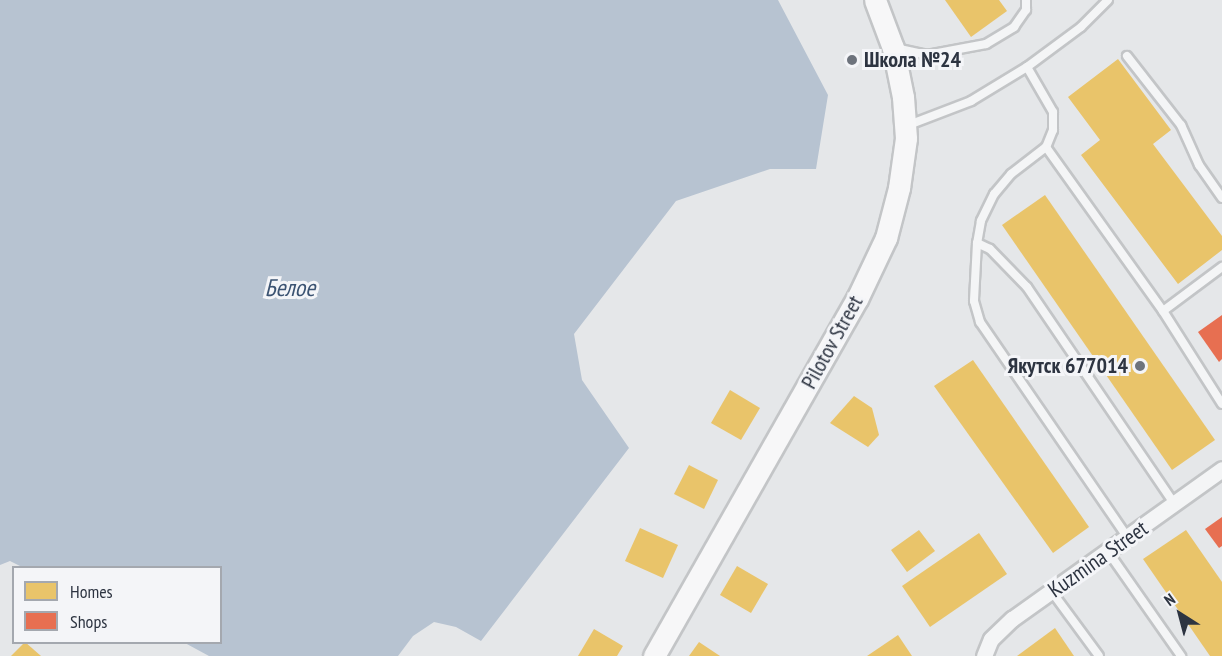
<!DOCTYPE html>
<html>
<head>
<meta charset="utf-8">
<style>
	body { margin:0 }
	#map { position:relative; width:1222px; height:656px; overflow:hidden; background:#e5e7e9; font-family:"PT Sans Narrow",sans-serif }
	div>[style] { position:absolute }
	.water>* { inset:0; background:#b7c3d1 }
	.homes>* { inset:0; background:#e9c46a }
	.shops>* { inset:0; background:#e76f51 }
	.roads { filter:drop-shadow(2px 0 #c3c5c7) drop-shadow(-2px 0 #c3c5c7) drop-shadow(0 2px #c3c5c7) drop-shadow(0 -2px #c3c5c7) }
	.lane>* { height:8px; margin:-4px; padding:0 4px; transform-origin:4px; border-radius:4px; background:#f4f5f6 }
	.street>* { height:15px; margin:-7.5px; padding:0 7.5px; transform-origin:7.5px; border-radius:7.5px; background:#f4f5f6 }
	.secondary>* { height:21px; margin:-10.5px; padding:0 10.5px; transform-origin:10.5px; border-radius:10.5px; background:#f7f7f8 }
	.dots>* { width:16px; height:16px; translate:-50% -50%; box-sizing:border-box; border:3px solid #f4f5f8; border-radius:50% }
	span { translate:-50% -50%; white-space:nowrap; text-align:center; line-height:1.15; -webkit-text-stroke:6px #f4f5f8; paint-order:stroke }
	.poi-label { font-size:22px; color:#2d3441; font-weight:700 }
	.left { translate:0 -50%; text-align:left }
	.right { translate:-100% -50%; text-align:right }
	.street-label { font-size:22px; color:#2d3441 }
	.water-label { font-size:24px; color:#3b5372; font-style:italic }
	.legend { position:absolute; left:12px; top:566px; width:210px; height:78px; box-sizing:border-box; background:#f4f5f8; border:2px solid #a4a8af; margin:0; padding:8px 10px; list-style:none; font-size:18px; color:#2d3441 }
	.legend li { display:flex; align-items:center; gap:12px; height:30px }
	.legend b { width:30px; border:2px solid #a4a8af }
	.north { position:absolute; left:1150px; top:584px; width:60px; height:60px; -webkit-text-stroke:4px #f4f5f8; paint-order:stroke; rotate:324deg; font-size:16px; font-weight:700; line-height:24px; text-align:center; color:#2d3441 }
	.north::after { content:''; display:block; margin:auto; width:21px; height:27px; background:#2d3441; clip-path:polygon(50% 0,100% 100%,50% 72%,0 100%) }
</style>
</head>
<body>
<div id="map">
	<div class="water">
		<div style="clip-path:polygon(0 0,778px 0,828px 95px,816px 169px,770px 169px,676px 201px,574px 334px,582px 380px,629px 448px,481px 641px,456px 627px,434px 622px,413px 636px,398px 656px,209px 656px,185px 643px,220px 642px,220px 568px,24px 568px,10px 561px,0 565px)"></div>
	</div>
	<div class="homes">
		<div style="clip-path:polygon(945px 0,999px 0,1007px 11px,971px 37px)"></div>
		<div style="clip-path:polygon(1118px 59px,1171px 130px,1153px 144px,1222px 236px,1222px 250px,1178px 284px,1081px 155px,1100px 140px,1068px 97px)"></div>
		<div style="clip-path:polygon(1045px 195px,1215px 440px,1172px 470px,1002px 225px)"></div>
		<div style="clip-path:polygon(973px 360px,1089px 527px,1053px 553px,934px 386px)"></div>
		<div style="clip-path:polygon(730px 390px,760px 408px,741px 440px,711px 423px)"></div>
		<div style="clip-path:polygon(854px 396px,872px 408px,879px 435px,868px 447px,830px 423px)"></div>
		<div style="clip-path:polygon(689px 465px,718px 480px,704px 509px,674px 494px)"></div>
		<div style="clip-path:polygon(640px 528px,678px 545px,663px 578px,625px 561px)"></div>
		<div style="clip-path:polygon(919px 530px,935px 551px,907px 572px,891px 550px)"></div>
		<div style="clip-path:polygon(1186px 530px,1222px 582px,1222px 656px,1210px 656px,1143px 559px)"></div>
		<div style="clip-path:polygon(979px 533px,1007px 574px,930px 627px,902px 586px)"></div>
		<div style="clip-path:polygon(737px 566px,768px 584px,751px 613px,720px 595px)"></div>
		<div style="clip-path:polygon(1055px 628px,1074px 656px,1017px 656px)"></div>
		<div style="clip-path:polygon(594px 629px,623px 646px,617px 656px,578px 656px)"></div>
		<div style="clip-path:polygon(898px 635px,912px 656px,867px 656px)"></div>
		<div style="clip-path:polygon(25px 642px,41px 656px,11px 656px)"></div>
		<div style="clip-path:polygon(699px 642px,720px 656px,689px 656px)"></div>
	</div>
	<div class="shops">
		<div style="clip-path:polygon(1222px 315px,1222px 359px,1219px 362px,1198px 332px)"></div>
		<div style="clip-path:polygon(1222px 517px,1222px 546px,1219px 548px,1205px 529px)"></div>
	</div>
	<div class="roads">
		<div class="lane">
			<div style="left:895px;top:48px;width:33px;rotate:12deg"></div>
			<div style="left:927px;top:55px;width:60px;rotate:-10.6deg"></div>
			<div style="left:986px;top:44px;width:33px;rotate:-31deg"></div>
			<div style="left:1014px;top:27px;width:21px;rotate:-55deg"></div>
			<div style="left:1026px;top:10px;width:10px;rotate:-90deg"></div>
			<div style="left:1127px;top:56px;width:88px;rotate:52deg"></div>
			<div style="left:1181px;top:125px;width:44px;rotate:65.8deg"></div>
			<div style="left:1199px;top:165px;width:40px;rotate:55.1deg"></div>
			<div style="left:1027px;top:67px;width:52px;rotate:60deg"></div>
			<div style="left:1053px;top:112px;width:18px;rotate:90deg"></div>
			<div style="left:1053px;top:130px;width:18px;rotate:112deg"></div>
			<div style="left:1046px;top:147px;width:201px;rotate:54.5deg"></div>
			<div style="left:1163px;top:311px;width:110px;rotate:57.6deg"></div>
			<div style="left:906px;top:126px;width:70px;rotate:-21deg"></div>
			<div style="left:971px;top:101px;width:66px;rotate:-31.3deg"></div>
			<div style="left:1027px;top:67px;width:67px;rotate:-36.5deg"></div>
			<div style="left:1081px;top:27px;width:38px;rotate:-45deg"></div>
			<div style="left:1046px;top:147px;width:44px;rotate:142.4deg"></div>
			<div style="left:1011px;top:174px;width:26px;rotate:130deg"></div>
			<div style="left:994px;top:194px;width:30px;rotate:116deg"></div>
			<div style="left:981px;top:221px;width:22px;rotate:100deg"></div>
			<div style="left:977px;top:243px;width:14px;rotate:25deg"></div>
			<div style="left:990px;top:249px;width:53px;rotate:45.8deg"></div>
			<div style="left:1027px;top:287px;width:263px;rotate:55.8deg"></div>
			<div style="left:977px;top:243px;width:58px;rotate:93deg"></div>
			<div style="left:974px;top:301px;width:22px;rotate:74deg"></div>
			<div style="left:980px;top:322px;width:260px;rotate:55.6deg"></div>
			<div style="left:1163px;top:311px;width:74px;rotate:-36.7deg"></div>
			<div style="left:1109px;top:553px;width:126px;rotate:55deg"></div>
			<div style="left:1052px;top:592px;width:79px;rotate:53.7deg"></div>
		</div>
		<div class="street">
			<div style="left:984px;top:656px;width:18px;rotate:-68deg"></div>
			<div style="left:991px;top:639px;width:29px;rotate:-44deg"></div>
			<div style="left:1012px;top:619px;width:258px;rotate:-35.5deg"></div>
		</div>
		<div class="secondary">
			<div style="left:654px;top:656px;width:411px;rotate:-60.4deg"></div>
			<div style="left:857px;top:299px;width:68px;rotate:-64.6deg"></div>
			<div style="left:886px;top:238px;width:52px;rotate:-75.4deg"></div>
			<div style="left:899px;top:188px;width:50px;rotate:-82deg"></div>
			<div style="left:906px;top:138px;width:41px;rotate:-94.2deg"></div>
			<div style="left:903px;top:97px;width:50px;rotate:-101.5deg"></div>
			<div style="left:893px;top:48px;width:51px;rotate:-110.6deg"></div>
		</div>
	</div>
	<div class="dots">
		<div style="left:852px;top:60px;background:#6d737c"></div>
		<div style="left:1140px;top:366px;background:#6d737c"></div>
	</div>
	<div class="poi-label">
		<span class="left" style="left:864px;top:60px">Школа №24</span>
		<span class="right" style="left:1128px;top:366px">Якутск 677014</span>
	</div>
	<div class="street-label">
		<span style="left:832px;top:342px;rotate:-61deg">Pilotov Street</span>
		<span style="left:1098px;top:559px;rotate:-35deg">Kuzmina Street</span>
	</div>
	<div class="water-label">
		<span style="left:290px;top:288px">Белое</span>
	</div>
	<ul class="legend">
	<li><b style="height:16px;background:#e9c46a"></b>Homes</li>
	<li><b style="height:16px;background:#e76f51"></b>Shops</li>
	</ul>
	<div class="north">N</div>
</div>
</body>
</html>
